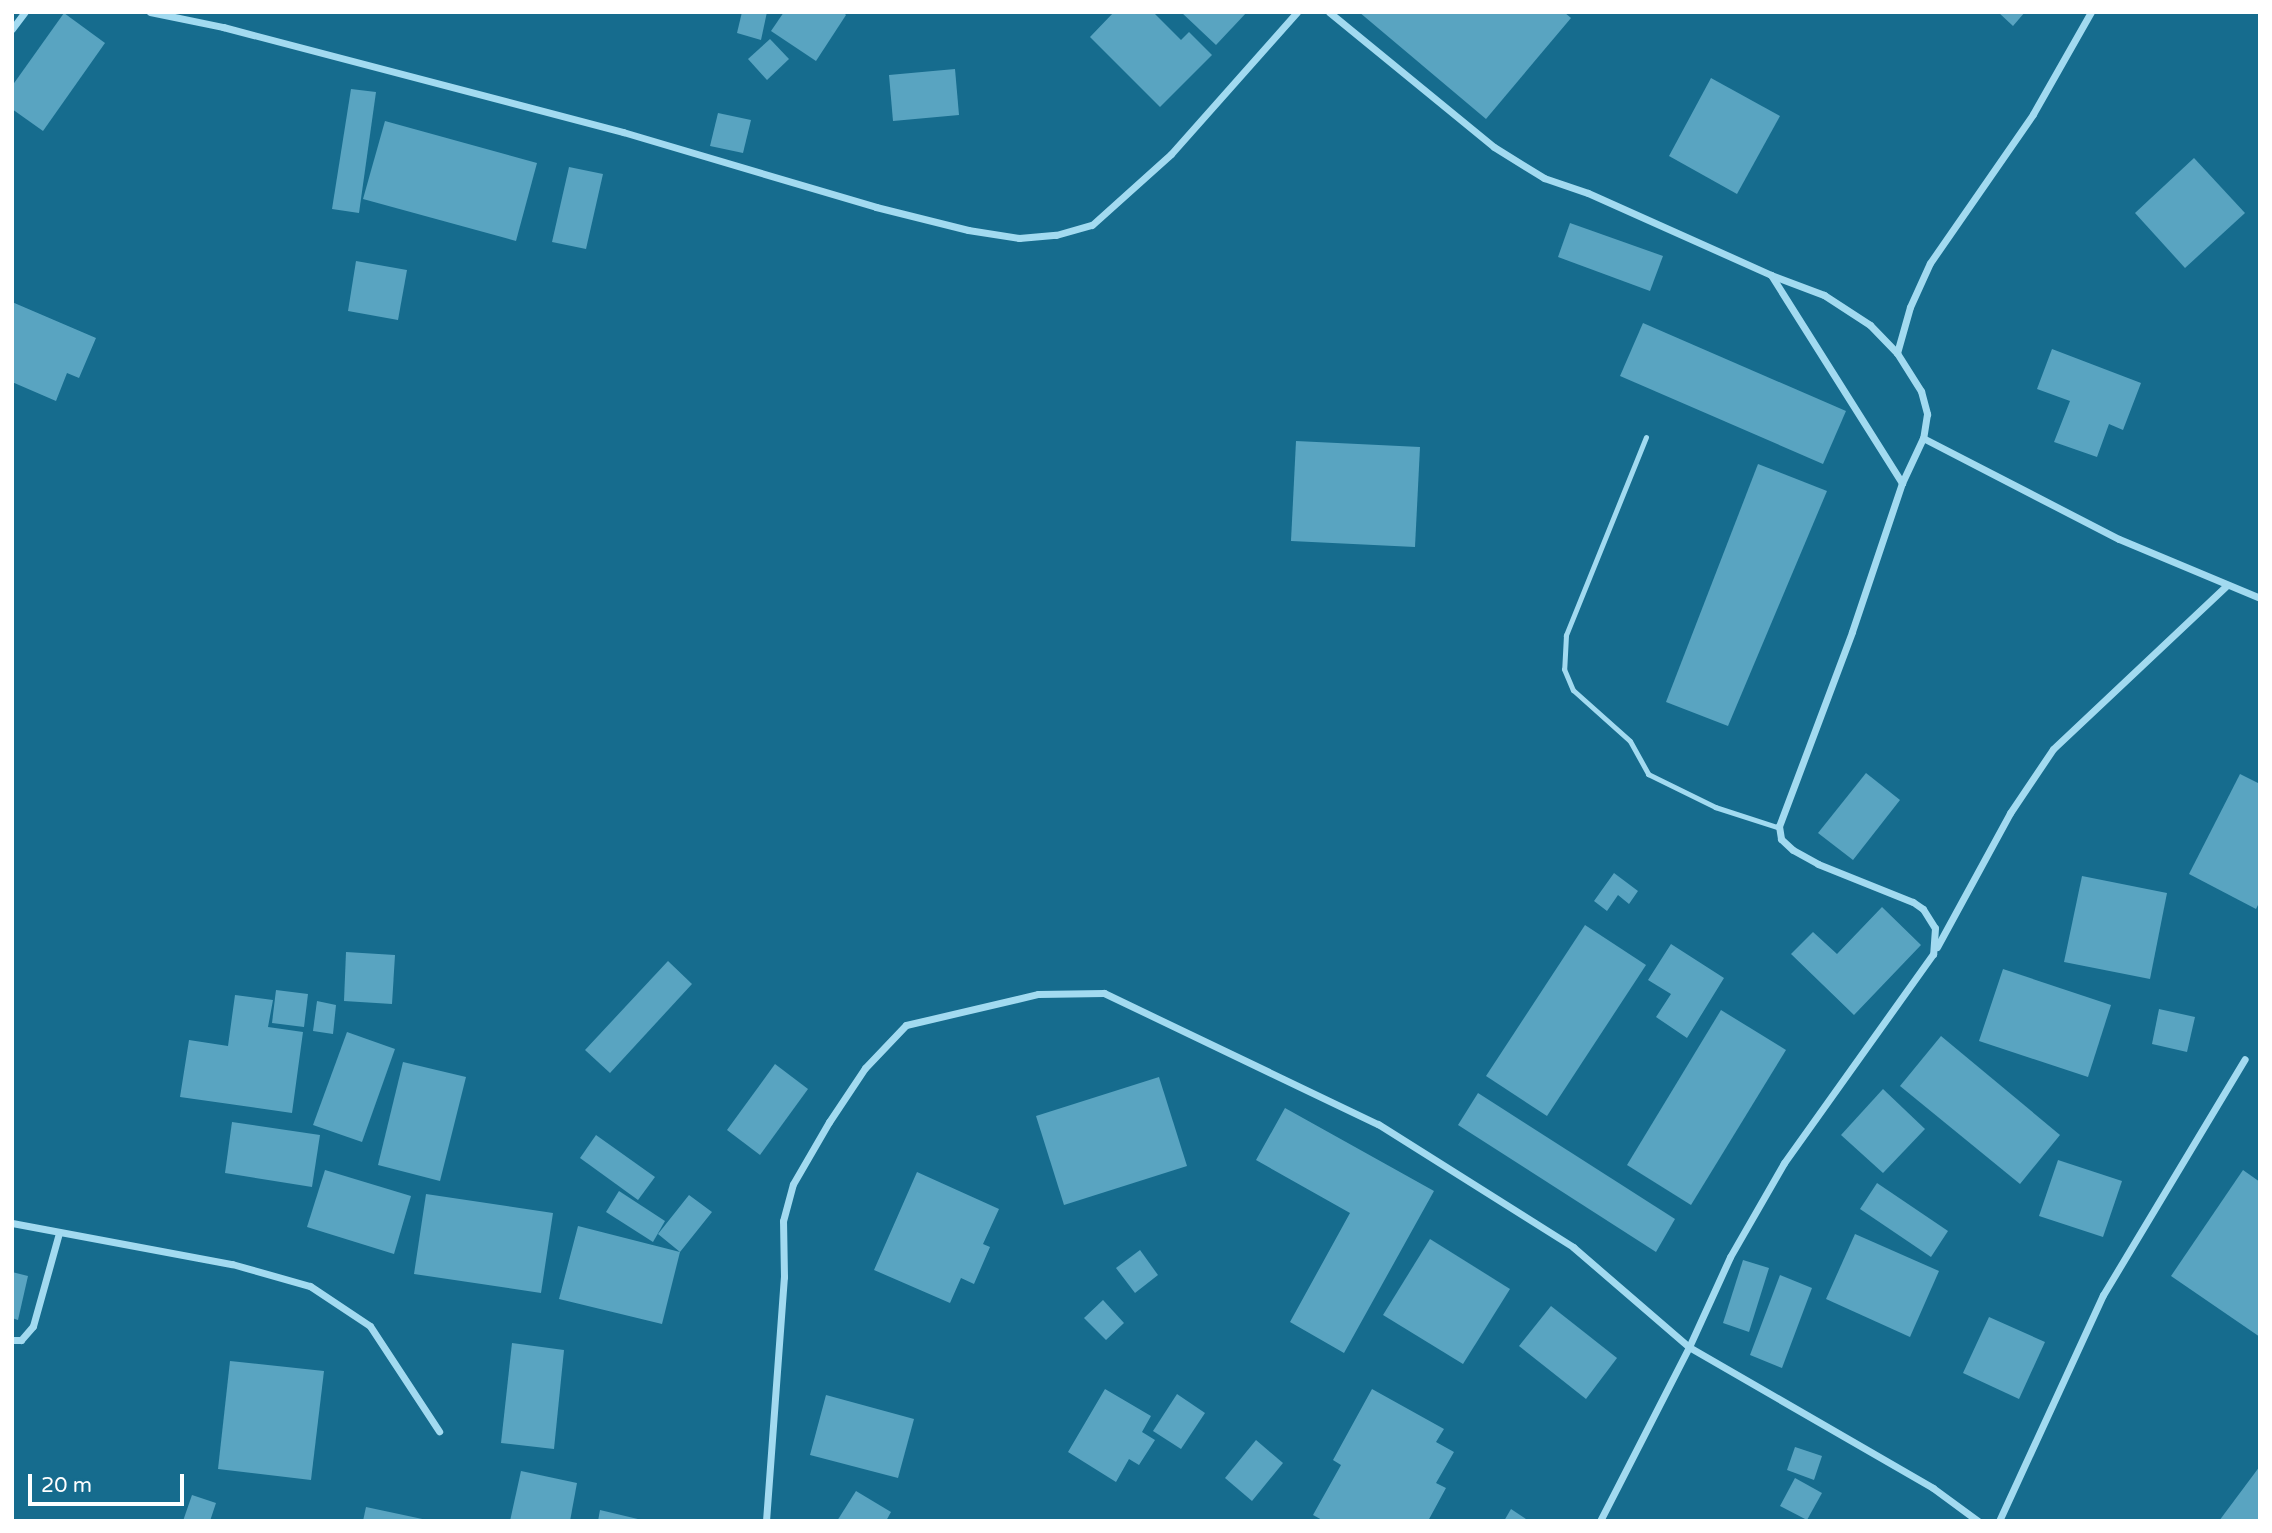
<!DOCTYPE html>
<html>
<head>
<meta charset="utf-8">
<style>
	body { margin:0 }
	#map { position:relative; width:2272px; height:1533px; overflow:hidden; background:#166c8e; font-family:"Varela Round",sans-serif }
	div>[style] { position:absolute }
	.building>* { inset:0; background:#59a4c1 }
	.service>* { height:5px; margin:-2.5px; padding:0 2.5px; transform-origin:2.5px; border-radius:2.5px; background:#a2daf0 }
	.minor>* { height:7px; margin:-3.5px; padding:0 3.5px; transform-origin:3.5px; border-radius:3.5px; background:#a2daf0 }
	span { translate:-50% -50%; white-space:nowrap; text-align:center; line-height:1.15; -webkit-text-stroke:7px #166c8e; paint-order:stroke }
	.frame { position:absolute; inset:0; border:14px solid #fff; pointer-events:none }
	.scale { position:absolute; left:28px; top:1474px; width:156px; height:32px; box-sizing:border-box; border:4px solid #fff; border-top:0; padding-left:9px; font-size:21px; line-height:24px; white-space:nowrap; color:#fff; -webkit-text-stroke:5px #166c8e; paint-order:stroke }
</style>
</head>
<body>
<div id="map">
	<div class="building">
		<div style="clip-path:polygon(742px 12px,767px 12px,761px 40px,737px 33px)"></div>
		<div style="clip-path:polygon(784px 12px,843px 12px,846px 15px,816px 61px,771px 31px)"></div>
		<div style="clip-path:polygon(1114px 12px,1153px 12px,1181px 40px,1189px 32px,1212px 55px,1160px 107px,1090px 37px)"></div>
		<div style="clip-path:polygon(1181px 12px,1247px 12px,1216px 45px)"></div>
		<div style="clip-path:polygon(1359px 12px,1564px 12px,1571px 18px,1486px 119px)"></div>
		<div style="clip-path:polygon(1998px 12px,2025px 12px,2013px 26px)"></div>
		<div style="clip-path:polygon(64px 13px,105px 43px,43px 131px,12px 109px,12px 86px)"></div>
		<div style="clip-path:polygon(770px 39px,789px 59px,767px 80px,748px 59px)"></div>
		<div style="clip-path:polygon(955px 69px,959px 115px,893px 121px,889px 75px)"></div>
		<div style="clip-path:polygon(1711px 78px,1780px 116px,1737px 194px,1669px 156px)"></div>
		<div style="clip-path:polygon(351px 89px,376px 92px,359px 213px,332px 209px)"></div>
		<div style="clip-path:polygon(718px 113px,751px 120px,743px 153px,710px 146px)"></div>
		<div style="clip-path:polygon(385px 121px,537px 163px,516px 241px,363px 199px)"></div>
		<div style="clip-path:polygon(2194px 158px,2245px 213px,2185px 268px,2135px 213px)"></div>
		<div style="clip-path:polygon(569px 167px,603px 174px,586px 249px,552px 242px)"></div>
		<div style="clip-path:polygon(1570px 223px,1663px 256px,1650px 291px,1558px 257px)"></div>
		<div style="clip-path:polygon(356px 261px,407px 270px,398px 320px,348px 311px)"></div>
		<div style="clip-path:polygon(12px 302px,96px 338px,79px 378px,67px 373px,56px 401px,12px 382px)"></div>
		<div style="clip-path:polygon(1643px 323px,1846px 411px,1823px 464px,1620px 376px)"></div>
		<div style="clip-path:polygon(2052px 349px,2141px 383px,2123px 430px,2109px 424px,2097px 457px,2054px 442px,2070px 401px,2037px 389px)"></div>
		<div style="clip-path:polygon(1296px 441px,1420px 447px,1415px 547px,1291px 541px)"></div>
		<div style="clip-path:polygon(1758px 464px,1827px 491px,1728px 726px,1666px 702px)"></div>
		<div style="clip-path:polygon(1866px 773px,1900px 800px,1853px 860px,1818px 833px)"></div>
		<div style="clip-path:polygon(2240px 774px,2260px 784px,2260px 901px,2256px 909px,2189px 874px)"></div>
		<div style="clip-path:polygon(1614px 873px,1638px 891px,1629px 904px,1618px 895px,1607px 911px,1594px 901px)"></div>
		<div style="clip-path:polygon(2082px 876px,2167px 893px,2150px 979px,2064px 962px)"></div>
		<div style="clip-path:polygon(1882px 907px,1921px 945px,1854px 1015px,1791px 954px,1813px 932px,1837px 954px)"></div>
		<div style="clip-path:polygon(1585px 925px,1646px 965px,1547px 1116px,1486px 1076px)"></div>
		<div style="clip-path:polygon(1671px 944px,1724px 978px,1687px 1038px,1656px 1017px,1671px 994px,1648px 980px)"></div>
		<div style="clip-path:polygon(346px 952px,395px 955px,392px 1004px,344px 1001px)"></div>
		<div style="clip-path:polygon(668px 961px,692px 984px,610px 1073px,585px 1050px)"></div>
		<div style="clip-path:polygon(2003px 969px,2111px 1005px,2088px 1077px,1979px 1041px)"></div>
		<div style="clip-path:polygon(276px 990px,308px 994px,304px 1027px,272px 1023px)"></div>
		<div style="clip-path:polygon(235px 995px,273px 1000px,268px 1027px,303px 1032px,292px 1113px,180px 1097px,189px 1040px,228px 1046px)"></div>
		<div style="clip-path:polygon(317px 1001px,336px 1005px,333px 1034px,313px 1031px)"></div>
		<div style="clip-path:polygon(2159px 1009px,2195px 1017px,2187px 1052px,2152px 1044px)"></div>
		<div style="clip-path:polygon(1721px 1010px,1786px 1050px,1691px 1205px,1627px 1165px)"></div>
		<div style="clip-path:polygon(347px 1032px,395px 1049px,362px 1142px,313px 1125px)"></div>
		<div style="clip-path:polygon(1941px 1036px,2060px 1135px,2020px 1184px,1900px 1086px)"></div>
		<div style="clip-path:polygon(403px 1062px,466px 1077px,440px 1181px,378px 1165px)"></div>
		<div style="clip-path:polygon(775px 1064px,808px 1089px,760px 1155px,727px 1130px)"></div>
		<div style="clip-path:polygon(1159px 1077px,1187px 1166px,1064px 1205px,1036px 1116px)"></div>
		<div style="clip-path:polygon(1883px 1089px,1925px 1129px,1883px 1173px,1841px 1135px)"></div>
		<div style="clip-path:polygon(1478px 1093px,1675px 1219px,1656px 1252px,1458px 1125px)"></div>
		<div style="clip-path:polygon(1285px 1108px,1434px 1191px,1344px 1353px,1290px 1322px,1350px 1213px,1256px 1160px)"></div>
		<div style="clip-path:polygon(232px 1122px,320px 1135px,312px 1187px,225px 1173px)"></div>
		<div style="clip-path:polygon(596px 1135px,655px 1177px,638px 1200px,580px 1158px)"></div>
		<div style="clip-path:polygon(2058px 1160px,2122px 1181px,2103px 1237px,2039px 1216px)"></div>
		<div style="clip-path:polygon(325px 1170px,411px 1196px,394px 1254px,307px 1227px)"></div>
		<div style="clip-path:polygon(2243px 1170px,2260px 1182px,2260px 1337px,2171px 1276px)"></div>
		<div style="clip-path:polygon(917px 1172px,999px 1209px,983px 1244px,990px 1247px,974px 1284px,961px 1278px,950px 1303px,874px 1270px)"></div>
		<div style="clip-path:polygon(1877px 1183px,1948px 1231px,1931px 1257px,1860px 1209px)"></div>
		<div style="clip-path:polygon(619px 1191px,665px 1221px,653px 1242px,606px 1212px)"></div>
		<div style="clip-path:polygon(426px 1194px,553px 1213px,541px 1293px,414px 1274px)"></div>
		<div style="clip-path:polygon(689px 1195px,712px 1212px,680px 1252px,662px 1324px,559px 1299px,578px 1226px,680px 1252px,658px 1234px)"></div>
		<div style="clip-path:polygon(1855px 1234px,1939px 1271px,1910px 1337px,1826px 1299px)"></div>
		<div style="clip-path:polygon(1430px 1239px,1510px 1289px,1463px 1364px,1383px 1315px)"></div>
		<div style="clip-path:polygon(1140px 1250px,1158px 1275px,1135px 1293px,1116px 1268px)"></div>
		<div style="clip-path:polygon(1743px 1260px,1769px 1268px,1749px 1332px,1723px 1323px)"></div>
		<div style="clip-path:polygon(12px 1272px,28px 1276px,18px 1320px,12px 1318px)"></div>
		<div style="clip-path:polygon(1780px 1275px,1812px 1288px,1782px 1368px,1750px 1355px)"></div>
		<div style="clip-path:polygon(1103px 1300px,1124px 1323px,1106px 1340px,1084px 1318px)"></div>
		<div style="clip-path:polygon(1551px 1306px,1617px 1358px,1586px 1399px,1519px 1346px)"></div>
		<div style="clip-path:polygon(1989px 1317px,2045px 1342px,2019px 1399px,1963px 1373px)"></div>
		<div style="clip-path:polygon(512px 1343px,564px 1350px,554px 1449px,501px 1443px)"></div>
		<div style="clip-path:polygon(230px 1361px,324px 1371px,311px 1480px,218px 1469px)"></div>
		<div style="clip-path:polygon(1105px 1389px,1151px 1416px,1142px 1432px,1155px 1440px,1139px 1465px,1129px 1459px,1116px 1482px,1068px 1452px)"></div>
		<div style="clip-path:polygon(1372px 1389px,1444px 1429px,1436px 1442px,1454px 1452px,1436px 1483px,1446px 1488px,1428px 1521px,1324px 1521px,1313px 1515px,1341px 1465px,1333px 1460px)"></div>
		<div style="clip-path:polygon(1177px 1394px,1205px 1413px,1181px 1449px,1153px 1431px)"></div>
		<div style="clip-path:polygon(826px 1395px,914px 1419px,898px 1478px,810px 1455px)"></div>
		<div style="clip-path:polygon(1256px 1440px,1283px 1463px,1252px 1501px,1225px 1478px)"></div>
		<div style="clip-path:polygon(1795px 1447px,1822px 1456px,1814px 1480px,1787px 1470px)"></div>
		<div style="clip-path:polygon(2260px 1466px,2260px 1521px,2219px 1521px)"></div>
		<div style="clip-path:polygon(521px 1471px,577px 1483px,570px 1521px,510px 1521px)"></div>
		<div style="clip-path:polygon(1795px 1478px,1822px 1493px,1807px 1520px,1780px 1506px)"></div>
		<div style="clip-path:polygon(856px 1491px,891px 1512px,886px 1521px,837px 1521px)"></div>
		<div style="clip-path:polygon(192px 1495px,216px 1503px,210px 1521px,183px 1521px)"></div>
		<div style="clip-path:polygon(366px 1507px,427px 1520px,426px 1521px,363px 1521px)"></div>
		<div style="clip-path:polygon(1511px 1509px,1529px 1521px,1504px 1521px)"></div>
		<div style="clip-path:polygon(600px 1510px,642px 1520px,642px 1521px,598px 1521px)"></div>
	</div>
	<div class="service">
		<div style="left:1646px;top:437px;width:214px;rotate:112deg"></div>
		<div style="left:1566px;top:635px;width:34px;rotate:93deg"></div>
		<div style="left:1564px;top:669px;width:23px;rotate:67deg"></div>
		<div style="left:1573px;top:690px;width:76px;rotate:41.8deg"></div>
		<div style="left:1630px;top:741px;width:38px;rotate:61deg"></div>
		<div style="left:1648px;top:774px;width:75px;rotate:26.2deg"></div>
		<div style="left:1715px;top:807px;width:68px;rotate:17.9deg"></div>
	</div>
	<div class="minor">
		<div style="left:150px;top:12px;width:75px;rotate:11.6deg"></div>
		<div style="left:223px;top:27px;width:414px;rotate:14.7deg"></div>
		<div style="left:623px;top:132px;width:264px;rotate:16.5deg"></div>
		<div style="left:876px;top:207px;width:95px;rotate:14deg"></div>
		<div style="left:968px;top:230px;width:52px;rotate:8.9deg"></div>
		<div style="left:1019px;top:238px;width:37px;rotate:-5deg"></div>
		<div style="left:1056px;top:235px;width:37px;rotate:-16deg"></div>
		<div style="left:1092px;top:225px;width:106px;rotate:-41.9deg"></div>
		<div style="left:1171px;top:154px;width:190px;rotate:-48.4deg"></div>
		<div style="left:1329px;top:12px;width:213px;rotate:39.3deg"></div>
		<div style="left:1494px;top:147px;width:59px;rotate:31.8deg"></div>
		<div style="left:1544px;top:178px;width:46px;rotate:18.8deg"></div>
		<div style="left:1588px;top:193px;width:201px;rotate:24.1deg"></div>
		<div style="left:1771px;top:275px;width:57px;rotate:20.7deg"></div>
		<div style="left:1824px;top:295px;width:55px;rotate:33.1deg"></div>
		<div style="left:1870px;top:325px;width:39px;rotate:46deg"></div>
		<div style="left:1897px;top:353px;width:45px;rotate:57.7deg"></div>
		<div style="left:1921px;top:391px;width:24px;rotate:75deg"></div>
		<div style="left:1927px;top:414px;width:24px;rotate:99deg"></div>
		<div style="left:1923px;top:438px;width:50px;rotate:115deg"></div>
		<div style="left:1902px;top:483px;width:157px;rotate:108.6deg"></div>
		<div style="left:1852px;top:632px;width:207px;rotate:110.6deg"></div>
		<div style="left:1779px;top:826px;width:13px;rotate:81deg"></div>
		<div style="left:1781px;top:839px;width:16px;rotate:43deg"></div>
		<div style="left:1793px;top:850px;width:29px;rotate:29deg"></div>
		<div style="left:1818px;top:864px;width:102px;rotate:21.8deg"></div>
		<div style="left:1913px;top:902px;width:12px;rotate:35deg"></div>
		<div style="left:1923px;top:909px;width:22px;rotate:58deg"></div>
		<div style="left:1935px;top:928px;width:26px;rotate:94deg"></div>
		<div style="left:1933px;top:954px;width:257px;rotate:125.5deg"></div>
		<div style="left:1784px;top:1163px;width:108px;rotate:119.9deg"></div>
		<div style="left:1730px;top:1257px;width:99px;rotate:114.5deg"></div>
		<div style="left:1689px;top:1347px;width:195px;rotate:117.1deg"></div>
		<div style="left:12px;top:29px;width:21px;rotate:-53deg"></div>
		<div style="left:1771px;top:275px;width:246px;rotate:57.8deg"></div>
		<div style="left:1897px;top:353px;width:48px;rotate:-74.2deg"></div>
		<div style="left:1910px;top:307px;width:48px;rotate:-65.6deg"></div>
		<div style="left:1930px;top:263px;width:181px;rotate:-55.3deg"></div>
		<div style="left:2033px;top:114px;width:117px;rotate:-60.4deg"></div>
		<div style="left:1923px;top:438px;width:220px;rotate:27.3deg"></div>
		<div style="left:2119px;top:539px;width:153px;rotate:22.7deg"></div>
		<div style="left:1937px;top:947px;width:153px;rotate:-61.4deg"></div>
		<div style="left:2010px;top:813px;width:77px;rotate:-56.1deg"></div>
		<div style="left:2053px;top:749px;width:239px;rotate:-43.3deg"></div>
		<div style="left:12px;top:1223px;width:224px;rotate:10.6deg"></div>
		<div style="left:232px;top:1264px;width:81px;rotate:15.8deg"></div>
		<div style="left:310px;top:1286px;width:72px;rotate:33.7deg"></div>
		<div style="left:370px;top:1326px;width:126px;rotate:56.7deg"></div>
		<div style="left:12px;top:1340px;width:9px"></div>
		<div style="left:21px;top:1340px;width:18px;rotate:-49deg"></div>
		<div style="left:33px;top:1326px;width:97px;rotate:-74.4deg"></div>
		<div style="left:766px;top:1521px;width:245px;rotate:-85.8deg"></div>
		<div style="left:784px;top:1277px;width:56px;rotate:-91deg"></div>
		<div style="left:783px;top:1221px;width:38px;rotate:-75deg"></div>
		<div style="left:793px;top:1184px;width:72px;rotate:-59.9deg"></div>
		<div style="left:829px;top:1122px;width:65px;rotate:-56.3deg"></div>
		<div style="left:865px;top:1068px;width:59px;rotate:-46.4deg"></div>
		<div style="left:906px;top:1025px;width:136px;rotate:-13.2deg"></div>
		<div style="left:1038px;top:994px;width:66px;rotate:-0.9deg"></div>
		<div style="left:1104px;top:993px;width:304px;rotate:25.6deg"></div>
		<div style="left:1378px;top:1124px;width:231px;rotate:32.2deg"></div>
		<div style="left:1573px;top:1247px;width:153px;rotate:40.8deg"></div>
		<div style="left:1689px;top:1347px;width:282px;rotate:30deg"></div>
		<div style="left:1933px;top:1488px;width:56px;rotate:36.3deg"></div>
		<div style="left:1999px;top:1521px;width:249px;rotate:-65.3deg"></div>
		<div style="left:2103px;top:1295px;width:275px;rotate:-59deg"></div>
	</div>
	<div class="frame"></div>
	<div class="scale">20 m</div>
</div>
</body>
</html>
